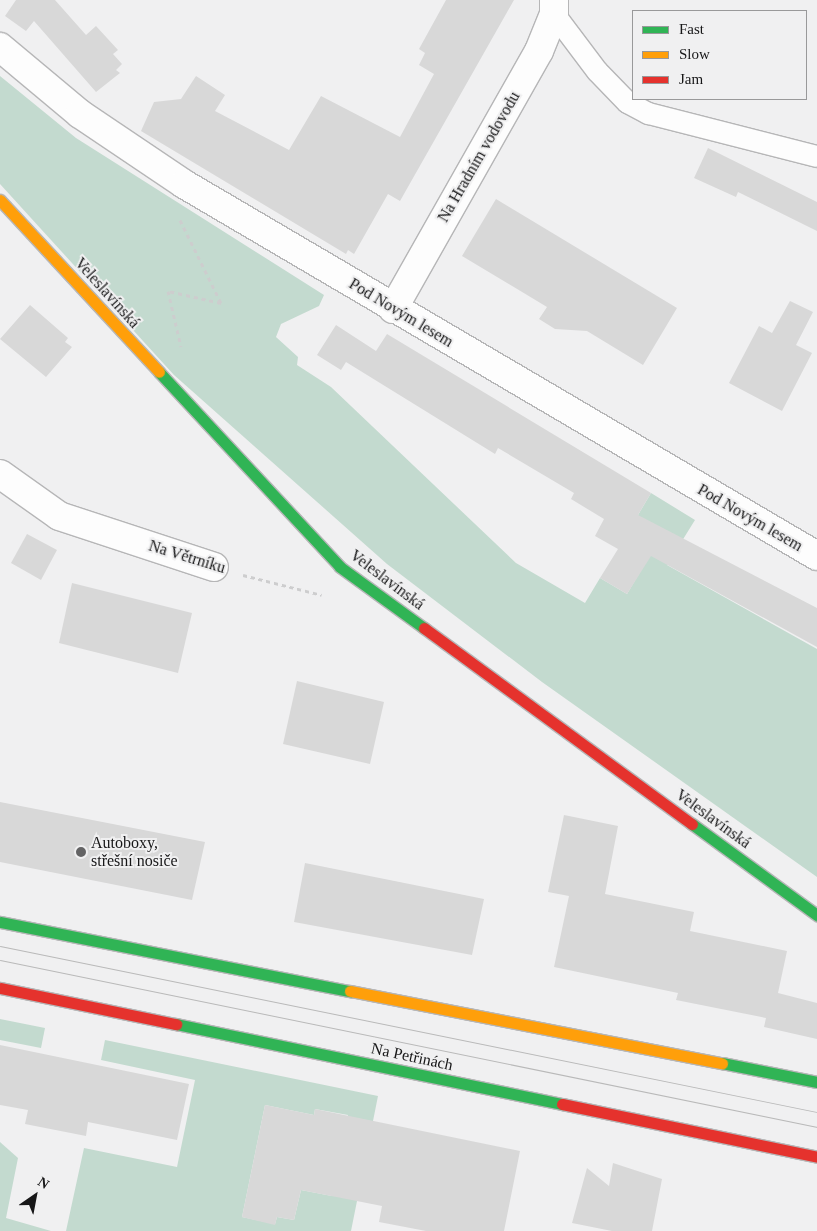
<!DOCTYPE html>
<html>
<head>
<meta charset="utf-8">
<style>
	body { margin:0 }
	#map { position:relative; width:817px; height:1231px; overflow:hidden; background:#f0f0f1; font-family:"Times New Roman",serif }
	div>[style] { position:absolute }
	.green>* { inset:0; background:#c3dacf }
	.building>* { inset:0; background:#d8d8d8 }
	.path>* { height:3px; margin-top:-1.5px; transform-origin:0; background:repeating-linear-gradient(90deg,#cdcdce 0 4px,transparent 0 8px) }
	.roads { filter:drop-shadow(1px 0 #b6b6b7) drop-shadow(-1px 0 #b6b6b7) drop-shadow(0 1px #b6b6b7) drop-shadow(0 -1px #b6b6b7) }
	.lane>* { height:21px; margin:-10.5px; padding:0 10.5px; transform-origin:10.5px; border-radius:10.5px; background:#fdfdfd }
	.street>* { height:28px; margin:-14px; padding:0 14px; transform-origin:14px; border-radius:14px; background:#fdfdfd }
	.fast>* { height:11px; margin:-5.5px; padding:0 5.5px; transform-origin:5.5px; border-radius:5.5px; background:#30b455 }
	.slow>* { height:11px; margin:-5.5px; padding:0 5.5px; transform-origin:5.5px; border-radius:5.5px; background:#ff9f0a }
	.jam>* { height:11px; margin:-5.5px; padding:0 5.5px; transform-origin:5.5px; border-radius:5.5px; background:#e5322d }
	.tram>* { height:1px; margin:-0.5px; padding:0 0.5px; transform-origin:0.5px; border-radius:0.5px; background:#b9b9b9 }
	.dots>* { width:14px; height:14px; translate:-50% -50%; box-sizing:border-box; border:2px solid #f0f0f1; border-radius:50% }
	span { translate:-50% -50%; white-space:nowrap; text-align:center; line-height:1.15; -webkit-text-stroke:4px #f0f0f1; paint-order:stroke }
	.street-label { font-size:16px; color:#171718 }
	.poi-label { font-size:16px; color:#171718 }
	.left { translate:0 -50%; text-align:left }
	.legend { position:absolute; left:632px; top:10px; width:175px; height:90px; box-sizing:border-box; background:#f0f0f1; border:1px solid #99999a; margin:0; padding:6px 9px; list-style:none; font-size:15px; color:#171718 }
	.legend li { display:flex; align-items:center; gap:10px; height:25px }
	.legend b { width:25px; border:1px solid #99999a }
	.north { position:absolute; left:10px; top:1171px; width:50px; height:50px; -webkit-text-stroke:4px #f0f0f1; paint-order:stroke; rotate:33deg; font-size:14px; font-weight:700; line-height:20px; text-align:center; color:#171718 }
	.north::after { content:''; display:block; margin:auto; width:18px; height:22px; background:#171718; clip-path:polygon(50% 0,100% 100%,50% 72%,0 100%) }
</style>
</head>
<body>
<div id="map">
	<div class="green">
		<div style="clip-path:polygon(0 76px,76px 138px,324px 295px,319px 306px,281px 324px,276px 337px,298px 357px,297px 365px,331px 387px,516px 563px,585px 603px,600px 578px,627px 594px,643px 567px,625px 537px,651px 493px,695px 520px,667px 565px,817px 649px,817px 877px,542px 682px,387px 564px,174px 375px,0 184px)"></div>
		<div style="clip-path:polygon(0 1019px,45px 1028px,41px 1048px,0 1040px)"></div>
		<div style="clip-path:polygon(evenodd,105px 1040px,378px 1096px,351px 1231px,66px 1231px,84px 1148px,177px 1167px,195px 1080px,101px 1060px,105px 1040px,265px 1105px,314px 1115px,315px 1109px,348px 1115px,332px 1196px,301px 1190px,294px 1220px,277px 1217px,275px 1224px,242px 1217px,265px 1105px)"></div>
		<div style="clip-path:polygon(0 1142px,18px 1158px,6px 1218px,51px 1231px,0 1231px)"></div>
	</div>
	<div class="building">
		<div style="clip-path:polygon(16px 0,55px 0,86px 35px,96px 26px,118px 50px,113px 54px,122px 64px,116px 70px,120px 73px,96px 92px,34px 21px,26px 31px,5px 16px)"></div>
		<div style="clip-path:polygon(446px 0,514px 0,400px 201px,388px 194px,354px 254px,348px 250px,346px 254px,141px 131px,154px 102px,181px 99px,196px 76px,225px 95px,215px 111px,289px 150px,321px 96px,400px 137px,434px 74px,419px 65px,425px 53px,419px 49px)"></div>
		<div style="clip-path:polygon(708px 148px,817px 202px,817px 231px,738px 192px,736px 197px,694px 178px)"></div>
		<div style="clip-path:polygon(496px 199px,677px 308px,643px 365px,587px 331px,555px 329px,539px 319px,547px 307px,462px 256px)"></div>
		<div style="clip-path:polygon(790px 301px,813px 312px,796px 345px,812px 353px,782px 411px,729px 383px,759px 326px,772px 333px)"></div>
		<div style="clip-path:polygon(30px 305px,68px 338px,65px 342px,72px 347px,46px 377px,0 339px)"></div>
		<div style="clip-path:polygon(336px 325px,376px 351px,387px 334px,651px 493px,638px 515px,817px 608px,817px 647px,651px 556px,627px 594px,600px 578px,618px 549px,595px 536px,604px 519px,571px 499px,574px 493px,498px 448px,495px 454px,346px 362px,341px 370px,317px 355px)"></div>
		<div style="clip-path:polygon(27px 534px,57px 550px,41px 580px,11px 563px)"></div>
		<div style="clip-path:polygon(72px 583px,192px 613px,178px 673px,59px 643px)"></div>
		<div style="clip-path:polygon(297px 681px,384px 702px,370px 764px,283px 744px)"></div>
		<div style="clip-path:polygon(0 802px,205px 842px,192px 900px,0 862px)"></div>
		<div style="clip-path:polygon(564px 815px,618px 826px,605px 894px,694px 912px,690px 931px,787px 951px,778px 993px,817px 1003px,817px 1039px,764px 1027px,766px 1018px,676px 1000px,678px 993px,554px 967px,569px 896px,548px 892px)"></div>
		<div style="clip-path:polygon(305px 863px,484px 899px,472px 955px,294px 922px)"></div>
		<div style="clip-path:polygon(0 1045px,189px 1084px,177px 1140px,88px 1122px,86px 1136px,25px 1124px,28px 1110px,0 1105px)"></div>
		<div style="clip-path:polygon(265px 1105px,314px 1115px,315px 1109px,520px 1151px,504px 1231px,426px 1231px,379px 1222px,382px 1206px,301px 1190px,294px 1220px,277px 1217px,275px 1225px,242px 1217px)"></div>
		<div style="clip-path:polygon(613px 1163px,662px 1179px,652px 1231px,612px 1231px,572px 1223px,587px 1168px,609px 1186px)"></div>
	</div>
	<div class="path">
		<div style="left:180px;top:220px;width:93px;rotate:63.7deg"></div>
		<div style="left:221px;top:303px;width:54px;rotate:-167.2deg"></div>
		<div style="left:168px;top:291px;width:57px;rotate:76.9deg"></div>
		<div style="left:243px;top:575px;width:81px;rotate:14.2deg"></div>
	</div>
	<div class="roads">
		<div class="lane">
			<div style="left:554px;top:14px;width:71px;rotate:53deg"></div>
			<div style="left:597px;top:71px;width:43px;rotate:45.9deg"></div>
			<div style="left:627px;top:102px;width:24px;rotate:28deg"></div>
			<div style="left:648px;top:113px;width:174px;rotate:14.3deg"></div>
		</div>
		<div class="street">
			<div style="left:0;top:47px;width:104px;rotate:39.9deg"></div>
			<div style="left:80px;top:114px;width:125px;rotate:33.9deg"></div>
			<div style="left:184px;top:184px;width:734px;rotate:30.44deg"></div>
			<div style="left:393px;top:309px;width:296px;rotate:-60.5deg"></div>
			<div style="left:539px;top:51px;width:40px;rotate:-68deg"></div>
			<div style="left:554px;top:14px;width:14px;rotate:-90deg"></div>
			<div style="left:0;top:474px;width:72px;rotate:35.4deg"></div>
			<div style="left:59px;top:516px;width:163px;rotate:18.2deg"></div>
		</div>
		<div class="fast">
			<div style="left:159px;top:372px;width:266px;rotate:47.1deg"></div>
			<div style="left:340px;top:567px;width:104px;rotate:36deg"></div>
			<div style="left:692px;top:824px;width:155px;rotate:36.1deg"></div>
			<div style="left:0;top:922px;width:357px;rotate:11.2deg"></div>
			<div style="left:176px;top:1024px;width:394px;rotate:11.7deg"></div>
			<div style="left:722px;top:1063px;width:97px;rotate:11.3deg"></div>
		</div>
		<div class="slow">
			<div style="left:0;top:200px;width:234px;rotate:47.2deg"></div>
			<div style="left:350px;top:991px;width:379px;rotate:11deg"></div>
		</div>
		<div class="jam">
			<div style="left:424px;top:628px;width:332px;rotate:36.2deg"></div>
			<div style="left:0;top:988px;width:180px;rotate:11.6deg"></div>
			<div style="left:562px;top:1104px;width:260px;rotate:11.7deg"></div>
		</div>
	</div>
	<div class="tram">
		<div style="left:0;top:946px;width:834px;rotate:11.49deg"></div>
		<div style="left:0;top:960px;width:834px;rotate:11.55deg"></div>
	</div>
	<div class="dots">
		<div style="left:81px;top:852px;background:#636364"></div>
	</div>
	<div class="street-label">
		<span style="left:479px;top:157px;rotate:-60deg">Na Hradním vodovodu</span>
		<span style="left:107px;top:293px;rotate:48deg">Veleslavínská</span>
		<span style="left:401px;top:313px;rotate:31deg">Pod Novým lesem</span>
		<span style="left:750px;top:518px;rotate:30deg">Pod Novým lesem</span>
		<span style="left:187px;top:557px;rotate:17deg">Na Větrníku</span>
		<span style="left:387px;top:580px;rotate:37deg">Veleslavínská</span>
		<span style="left:713px;top:819px;rotate:36deg">Veleslavínská</span>
		<span style="left:412px;top:1057px;rotate:12deg">Na Petřinách</span>
	</div>
	<div class="poi-label">
		<span class="left" style="left:91px;top:852px">Autoboxy,<br>střešní nosiče</span>
	</div>
	<ul class="legend">
	<li><b style="height:6px;background:#30b455"></b>Fast</li>
	<li><b style="height:6px;background:#ff9f0a"></b>Slow</li>
	<li><b style="height:6px;background:#e5322d"></b>Jam</li>
	</ul>
	<div class="north">N</div>
</div>
</body>
</html>
